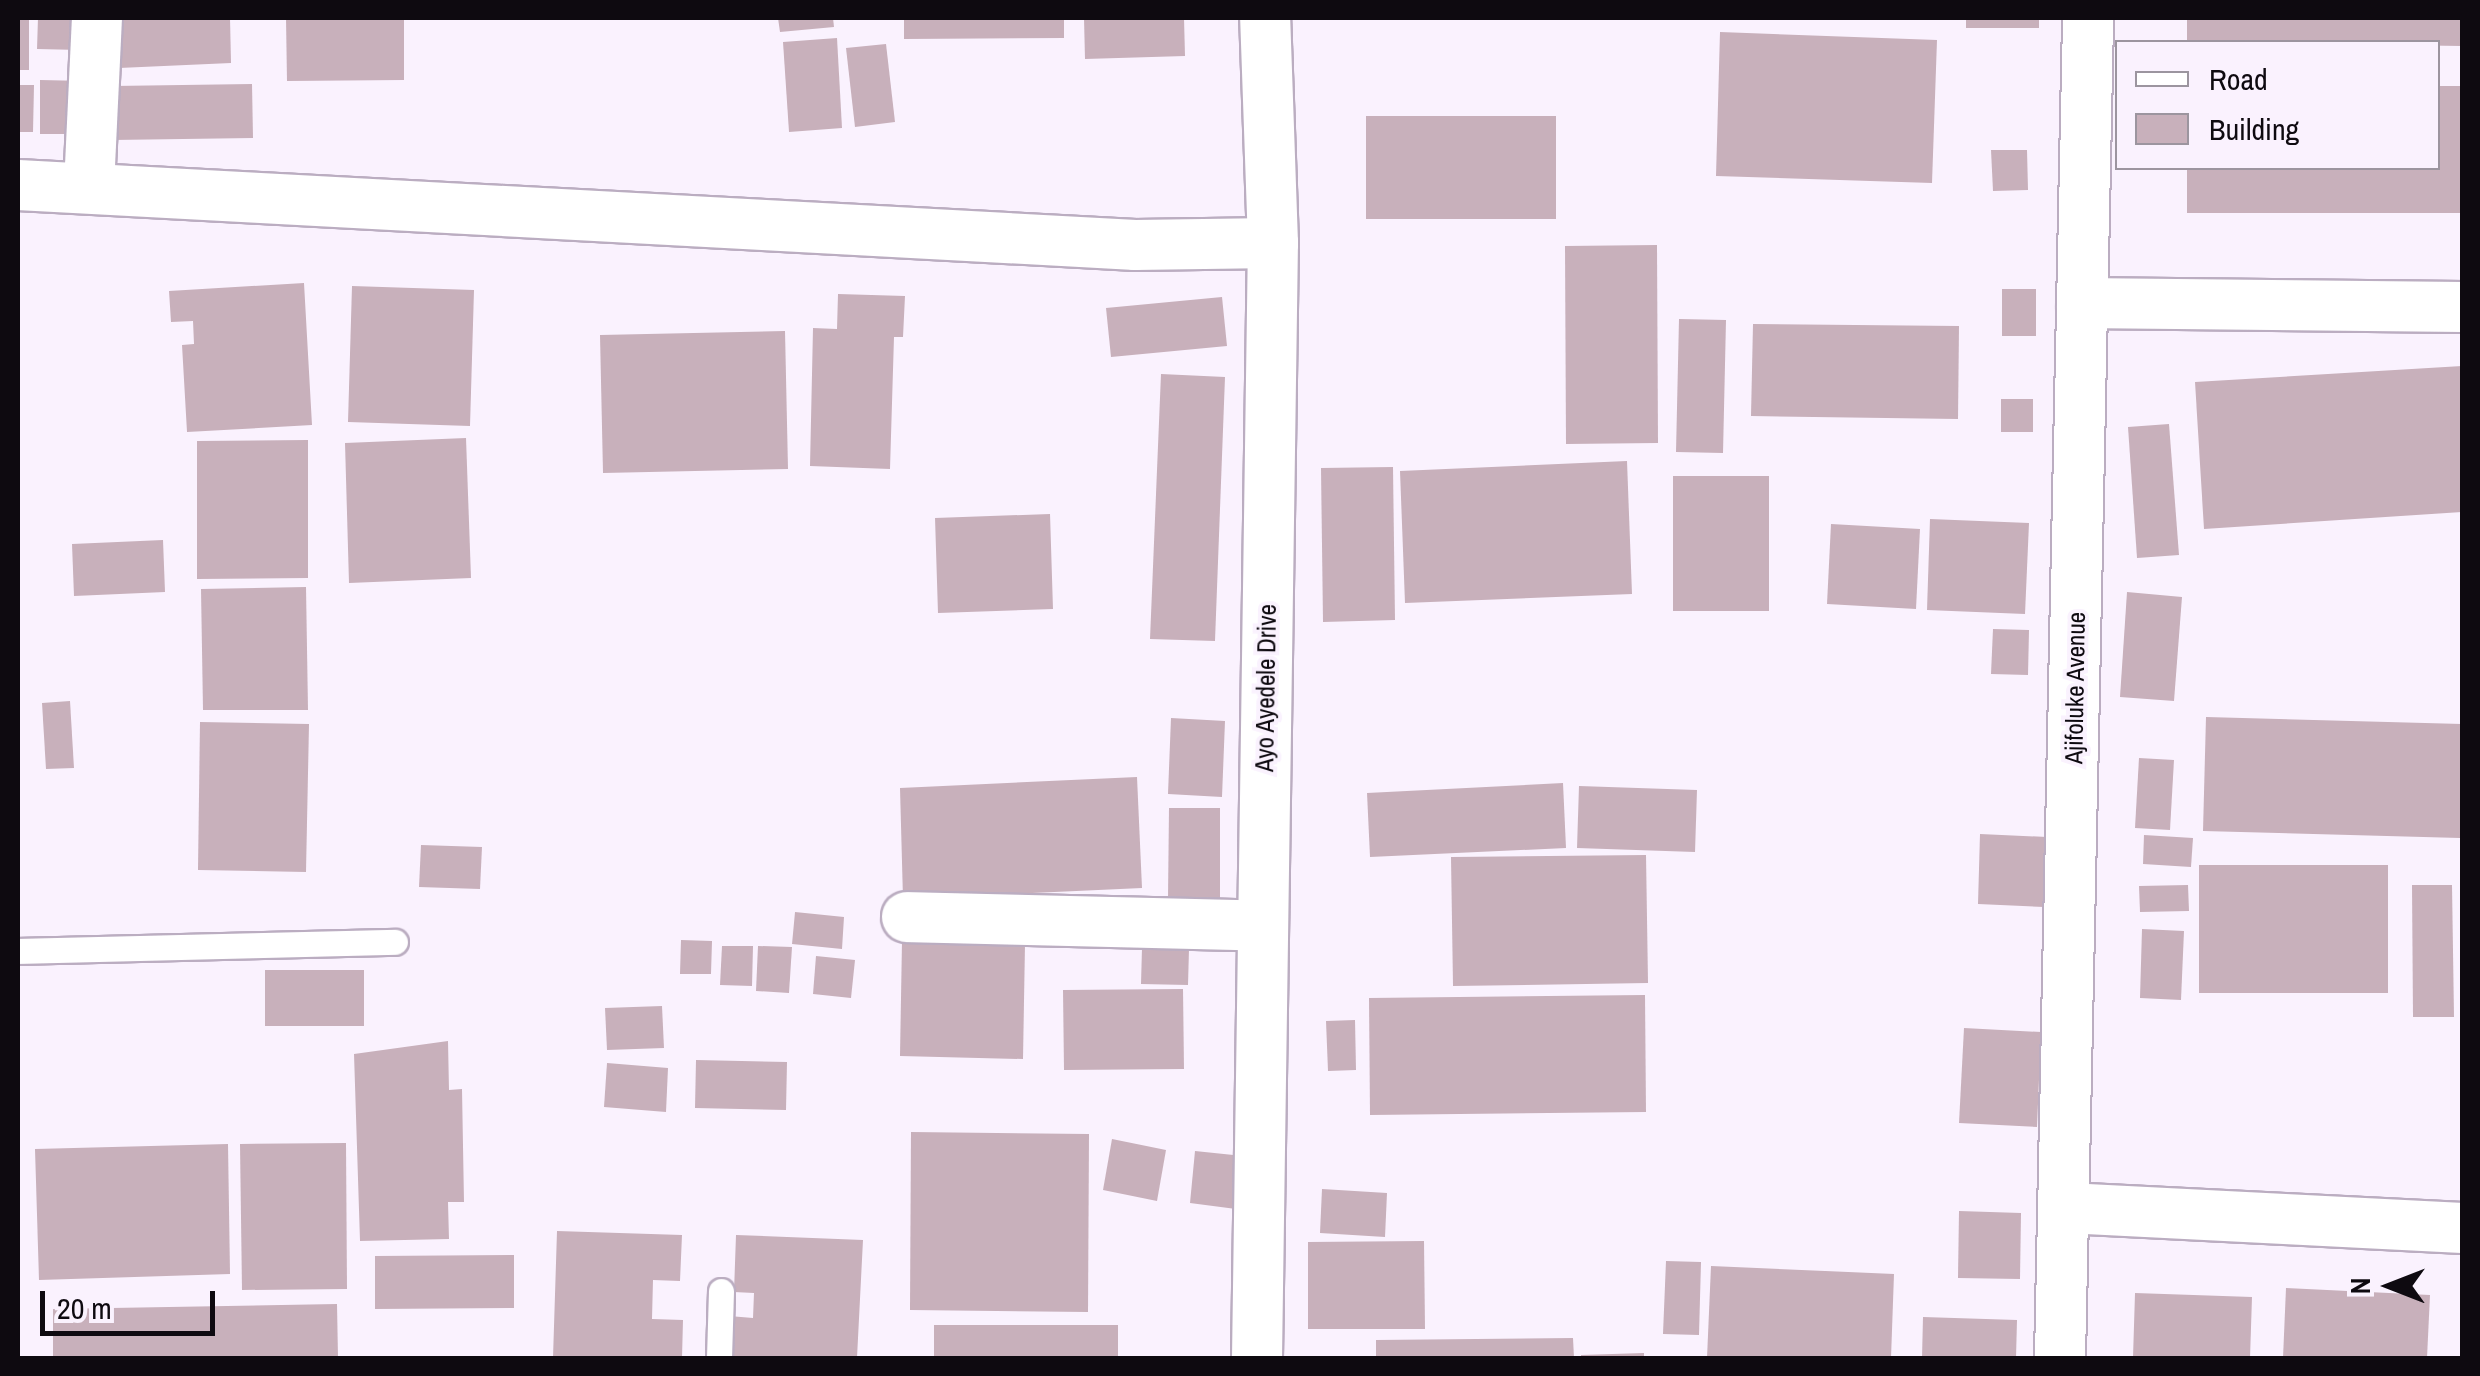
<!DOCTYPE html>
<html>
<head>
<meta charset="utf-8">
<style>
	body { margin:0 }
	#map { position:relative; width:2480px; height:1376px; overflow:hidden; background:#faf2fe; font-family:"Archivo Narrow",sans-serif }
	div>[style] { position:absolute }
	.building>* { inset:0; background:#c8b0bb }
	.roads { filter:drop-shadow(2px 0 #bbadc1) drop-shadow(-2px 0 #bbadc1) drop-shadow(0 2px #bbadc1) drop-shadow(0 -2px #bbadc1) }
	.service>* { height:25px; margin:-12.5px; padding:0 12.5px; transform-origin:12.5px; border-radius:12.5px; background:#fff }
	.minor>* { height:50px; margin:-25px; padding:0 25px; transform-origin:25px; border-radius:25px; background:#fff }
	span { translate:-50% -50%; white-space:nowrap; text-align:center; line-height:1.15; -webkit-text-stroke:8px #faf2fe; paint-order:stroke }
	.street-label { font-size:25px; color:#0e0a10 }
	.frame { position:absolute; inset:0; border:20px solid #0e0a10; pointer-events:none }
	.legend { position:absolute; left:2115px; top:40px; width:325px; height:130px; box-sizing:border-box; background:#faf2fe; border:2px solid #9c959f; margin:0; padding:12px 18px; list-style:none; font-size:30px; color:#0e0a10 }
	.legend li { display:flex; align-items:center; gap:20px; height:50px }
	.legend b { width:50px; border:2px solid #9c959f }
	.north { position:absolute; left:2340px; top:1236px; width:100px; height:100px; -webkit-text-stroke:8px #faf2fe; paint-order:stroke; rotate:270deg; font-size:28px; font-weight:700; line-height:40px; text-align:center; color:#0e0a10 }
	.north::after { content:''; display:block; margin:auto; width:35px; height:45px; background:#0e0a10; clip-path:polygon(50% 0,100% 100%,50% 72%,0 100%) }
	.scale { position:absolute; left:40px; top:1291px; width:175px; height:45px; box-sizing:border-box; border:5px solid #0e0a10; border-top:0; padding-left:12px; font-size:30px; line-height:35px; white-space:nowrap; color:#0e0a10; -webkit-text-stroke:8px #faf2fe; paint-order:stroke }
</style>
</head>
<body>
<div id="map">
	<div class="building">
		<div style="clip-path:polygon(18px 18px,29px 18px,29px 70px,18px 70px)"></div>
		<div style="clip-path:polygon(38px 18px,81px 18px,80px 50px,37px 49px)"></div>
		<div style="clip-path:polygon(117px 18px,230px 18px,231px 63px,119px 68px)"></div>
		<div style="clip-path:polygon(286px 18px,404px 18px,404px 80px,287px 81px)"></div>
		<div style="clip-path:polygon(778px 18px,833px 18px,834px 27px,780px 32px)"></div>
		<div style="clip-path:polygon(904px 18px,1064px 18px,1064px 38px,904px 39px)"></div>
		<div style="clip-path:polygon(1084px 18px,1184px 18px,1185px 56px,1085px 59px)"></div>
		<div style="clip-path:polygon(1966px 18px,2039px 18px,2039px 28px,1966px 28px)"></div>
		<div style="clip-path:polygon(2187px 18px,2462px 18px,2462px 46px,2187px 42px)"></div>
		<div style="clip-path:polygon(1720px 32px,1937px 40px,1932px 183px,1716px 176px)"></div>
		<div style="clip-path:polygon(837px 38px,842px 128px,789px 132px,783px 42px)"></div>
		<div style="clip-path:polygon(886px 44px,895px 122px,855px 127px,846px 48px)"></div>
		<div style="clip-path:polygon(40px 80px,86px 81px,86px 134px,40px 134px)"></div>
		<div style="clip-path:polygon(252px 84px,253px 138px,113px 140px,113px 86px)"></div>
		<div style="clip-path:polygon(18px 85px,34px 85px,33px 132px,18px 132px)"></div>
		<div style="clip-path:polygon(2438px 86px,2462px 86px,2462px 213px,2187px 213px,2187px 168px,2438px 168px)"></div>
		<div style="clip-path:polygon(1366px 116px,1556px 116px,1556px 219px,1366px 219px)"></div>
		<div style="clip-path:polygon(1991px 150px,2027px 150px,2028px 190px,1993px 191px)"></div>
		<div style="clip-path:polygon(1657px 245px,1658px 443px,1566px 444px,1565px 246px)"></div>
		<div style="clip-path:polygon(304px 283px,312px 425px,187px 432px,182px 345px,194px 344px,193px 321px,171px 322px,169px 291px)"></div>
		<div style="clip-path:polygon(352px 286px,474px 290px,470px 426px,348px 422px)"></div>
		<div style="clip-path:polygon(2002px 289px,2036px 289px,2036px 336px,2002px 336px)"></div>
		<div style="clip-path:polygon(838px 294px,905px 296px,903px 337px,894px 337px,890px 469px,810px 466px,813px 328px,837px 329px)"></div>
		<div style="clip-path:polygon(1222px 297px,1227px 346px,1111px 357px,1106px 308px)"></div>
		<div style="clip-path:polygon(1679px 319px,1726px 320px,1723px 453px,1676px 452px)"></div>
		<div style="clip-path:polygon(1753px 324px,1959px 326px,1958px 419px,1751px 416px)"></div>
		<div style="clip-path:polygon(785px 331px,788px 469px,603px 473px,600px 335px)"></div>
		<div style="clip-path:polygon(2462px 366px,2462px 512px,2204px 529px,2195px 382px)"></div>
		<div style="clip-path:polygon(1161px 374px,1225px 377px,1215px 641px,1150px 639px)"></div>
		<div style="clip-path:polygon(2001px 399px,2033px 399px,2033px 432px,2001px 432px)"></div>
		<div style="clip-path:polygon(2169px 424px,2179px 555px,2137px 558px,2128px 427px)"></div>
		<div style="clip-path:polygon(466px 438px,471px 578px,349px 583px,345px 443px)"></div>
		<div style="clip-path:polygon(308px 440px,308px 578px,197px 579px,197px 441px)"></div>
		<div style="clip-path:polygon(1627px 461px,1632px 594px,1405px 603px,1400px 471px)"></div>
		<div style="clip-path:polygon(1393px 467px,1395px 620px,1323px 622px,1321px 468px)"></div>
		<div style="clip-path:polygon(1673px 476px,1769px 476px,1769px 611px,1673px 611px)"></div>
		<div style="clip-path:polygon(1050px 514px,1053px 609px,938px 613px,935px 518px)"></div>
		<div style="clip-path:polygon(1930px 519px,2029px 523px,2025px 614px,1927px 610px)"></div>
		<div style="clip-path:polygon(1831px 524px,1920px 529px,1916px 609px,1827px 604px)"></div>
		<div style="clip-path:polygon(163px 540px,165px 592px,74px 596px,72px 544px)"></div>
		<div style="clip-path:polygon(306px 587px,308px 710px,203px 710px,201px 589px)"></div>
		<div style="clip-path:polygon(2127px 592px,2182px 597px,2174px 701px,2120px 697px)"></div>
		<div style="clip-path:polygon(1993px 629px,2029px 630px,2028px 675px,1991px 674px)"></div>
		<div style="clip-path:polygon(70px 701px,74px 768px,46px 769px,42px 703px)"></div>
		<div style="clip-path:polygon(2206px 717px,2462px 724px,2460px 838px,2203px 831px)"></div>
		<div style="clip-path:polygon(1171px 718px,1225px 721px,1222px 797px,1168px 794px)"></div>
		<div style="clip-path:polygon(200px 722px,309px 724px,306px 872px,198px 870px)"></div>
		<div style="clip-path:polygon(2139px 758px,2174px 760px,2170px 830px,2135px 828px)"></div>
		<div style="clip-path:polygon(1137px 777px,1142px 888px,903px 899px,900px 788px)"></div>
		<div style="clip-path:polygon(1563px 783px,1566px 848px,1370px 857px,1367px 793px)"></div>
		<div style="clip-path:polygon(1579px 786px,1697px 790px,1695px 852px,1577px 848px)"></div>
		<div style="clip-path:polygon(1169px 808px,1220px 808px,1220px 899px,1168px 898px)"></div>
		<div style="clip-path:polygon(1980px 834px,2047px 837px,2044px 907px,1978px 904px)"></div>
		<div style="clip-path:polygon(2144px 835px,2193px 838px,2191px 867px,2143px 864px)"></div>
		<div style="clip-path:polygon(421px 845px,482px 847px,480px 889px,419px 887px)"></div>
		<div style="clip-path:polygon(1646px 855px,1648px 983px,1453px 986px,1451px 857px)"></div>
		<div style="clip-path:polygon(2199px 865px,2388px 865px,2388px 993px,2199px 993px)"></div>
		<div style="clip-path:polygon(2188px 885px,2189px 911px,2140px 912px,2139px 886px)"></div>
		<div style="clip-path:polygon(2412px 885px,2452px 885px,2454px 1017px,2413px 1017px)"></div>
		<div style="clip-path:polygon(795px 912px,844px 917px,842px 949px,792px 944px)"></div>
		<div style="clip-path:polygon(2142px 929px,2184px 931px,2181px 1000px,2140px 998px)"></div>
		<div style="clip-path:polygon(681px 940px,712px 941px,711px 974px,680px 974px)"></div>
		<div style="clip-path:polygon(902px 941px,1025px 944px,1023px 1059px,900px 1056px)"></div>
		<div style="clip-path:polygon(722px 946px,753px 946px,752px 986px,720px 985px)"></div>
		<div style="clip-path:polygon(758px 946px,792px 947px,789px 993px,756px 991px)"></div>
		<div style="clip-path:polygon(1142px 948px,1189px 949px,1188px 985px,1141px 984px)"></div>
		<div style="clip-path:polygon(816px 956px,855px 960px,851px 998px,813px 994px)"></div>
		<div style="clip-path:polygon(265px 970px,364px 970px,364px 1026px,265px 1026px)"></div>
		<div style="clip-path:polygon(1183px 989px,1184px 1069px,1064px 1070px,1063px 990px)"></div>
		<div style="clip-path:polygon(1645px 995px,1646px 1112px,1370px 1115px,1369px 998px)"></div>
		<div style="clip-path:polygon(662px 1006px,664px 1048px,607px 1050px,605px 1008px)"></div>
		<div style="clip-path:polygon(1355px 1020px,1356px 1070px,1328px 1071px,1326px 1021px)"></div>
		<div style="clip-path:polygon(1964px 1028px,2041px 1032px,2037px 1127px,1959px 1123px)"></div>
		<div style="clip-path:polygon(448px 1041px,449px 1090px,462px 1089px,464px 1202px,448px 1202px,449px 1239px,360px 1241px,354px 1054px)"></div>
		<div style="clip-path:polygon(696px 1060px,787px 1062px,786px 1110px,695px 1108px)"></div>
		<div style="clip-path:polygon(607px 1063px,668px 1068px,666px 1112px,604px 1107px)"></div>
		<div style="clip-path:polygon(911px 1132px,1089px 1134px,1088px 1312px,910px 1310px)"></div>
		<div style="clip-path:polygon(1112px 1139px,1166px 1150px,1157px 1201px,1103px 1190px)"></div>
		<div style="clip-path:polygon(346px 1143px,347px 1289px,242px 1290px,240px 1144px)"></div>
		<div style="clip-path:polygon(228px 1144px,230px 1274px,39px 1280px,35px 1149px)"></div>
		<div style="clip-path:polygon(1195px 1151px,1243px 1156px,1236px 1209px,1190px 1203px)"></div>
		<div style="clip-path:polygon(1322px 1189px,1387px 1193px,1385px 1237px,1320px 1233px)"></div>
		<div style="clip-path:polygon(1959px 1211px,2021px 1213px,2020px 1279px,1958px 1278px)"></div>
		<div style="clip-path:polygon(557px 1231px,682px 1235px,680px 1281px,653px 1280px,652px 1319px,683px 1320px,682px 1358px,553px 1358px)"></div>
		<div style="clip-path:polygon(736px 1235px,863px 1240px,857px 1358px,727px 1358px,729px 1316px,753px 1318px,754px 1293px,734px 1292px)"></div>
		<div style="clip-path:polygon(1424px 1241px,1425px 1329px,1308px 1329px,1308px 1242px)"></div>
		<div style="clip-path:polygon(514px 1255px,514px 1308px,375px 1309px,375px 1256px)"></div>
		<div style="clip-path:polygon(1666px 1261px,1701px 1262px,1699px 1335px,1663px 1334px)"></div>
		<div style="clip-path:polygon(1711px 1266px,1894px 1274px,1891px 1358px,1707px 1358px)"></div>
		<div style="clip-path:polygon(2286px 1288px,2430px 1295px,2427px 1358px,2283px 1358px)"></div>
		<div style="clip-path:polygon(2135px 1293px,2252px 1297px,2250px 1358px,2133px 1358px)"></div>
		<div style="clip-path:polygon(337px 1304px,338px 1358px,53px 1358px,53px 1309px)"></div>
		<div style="clip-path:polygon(1923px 1317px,2017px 1320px,2016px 1358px,1922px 1358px)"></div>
		<div style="clip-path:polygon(934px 1325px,1118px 1325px,1118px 1358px,934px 1358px)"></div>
		<div style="clip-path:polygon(1573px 1338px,1574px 1358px,1376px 1358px,1376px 1340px)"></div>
		<div style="clip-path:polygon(1644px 1353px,1644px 1358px,1581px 1358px,1581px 1355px)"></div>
	</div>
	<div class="roads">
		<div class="service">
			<div style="left:18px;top:951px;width:377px;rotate:-1.4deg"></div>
			<div style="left:719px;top:1358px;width:67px;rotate:-88.3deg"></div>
		</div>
		<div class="minor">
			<div style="left:18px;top:185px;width:1119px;rotate:3.07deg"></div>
			<div style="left:1135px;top:245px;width:138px;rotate:-0.8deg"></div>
			<div style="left:89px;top:187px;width:169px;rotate:-87.3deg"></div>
			<div style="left:2082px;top:303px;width:380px;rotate:0.6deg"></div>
			<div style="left:907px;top:917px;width:356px;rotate:1.4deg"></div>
			<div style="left:2067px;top:1208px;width:396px;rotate:2.9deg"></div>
			<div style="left:1257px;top:1358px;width:1115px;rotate:-89.18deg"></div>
			<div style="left:1273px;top:243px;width:225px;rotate:-92deg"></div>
			<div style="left:2060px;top:1358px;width:1340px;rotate:-88.8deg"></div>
		</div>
	</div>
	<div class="street-label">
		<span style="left:1266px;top:688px;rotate:-89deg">Ayo Ayedele Drive</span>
		<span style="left:2075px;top:688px;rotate:-89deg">Ajifoluke Avenue</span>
	</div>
	<div class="frame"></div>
	<ul class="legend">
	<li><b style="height:12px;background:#fff"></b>Road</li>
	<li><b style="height:28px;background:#c8b0bb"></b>Building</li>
	</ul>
	<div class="north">N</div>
	<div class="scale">20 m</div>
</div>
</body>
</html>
